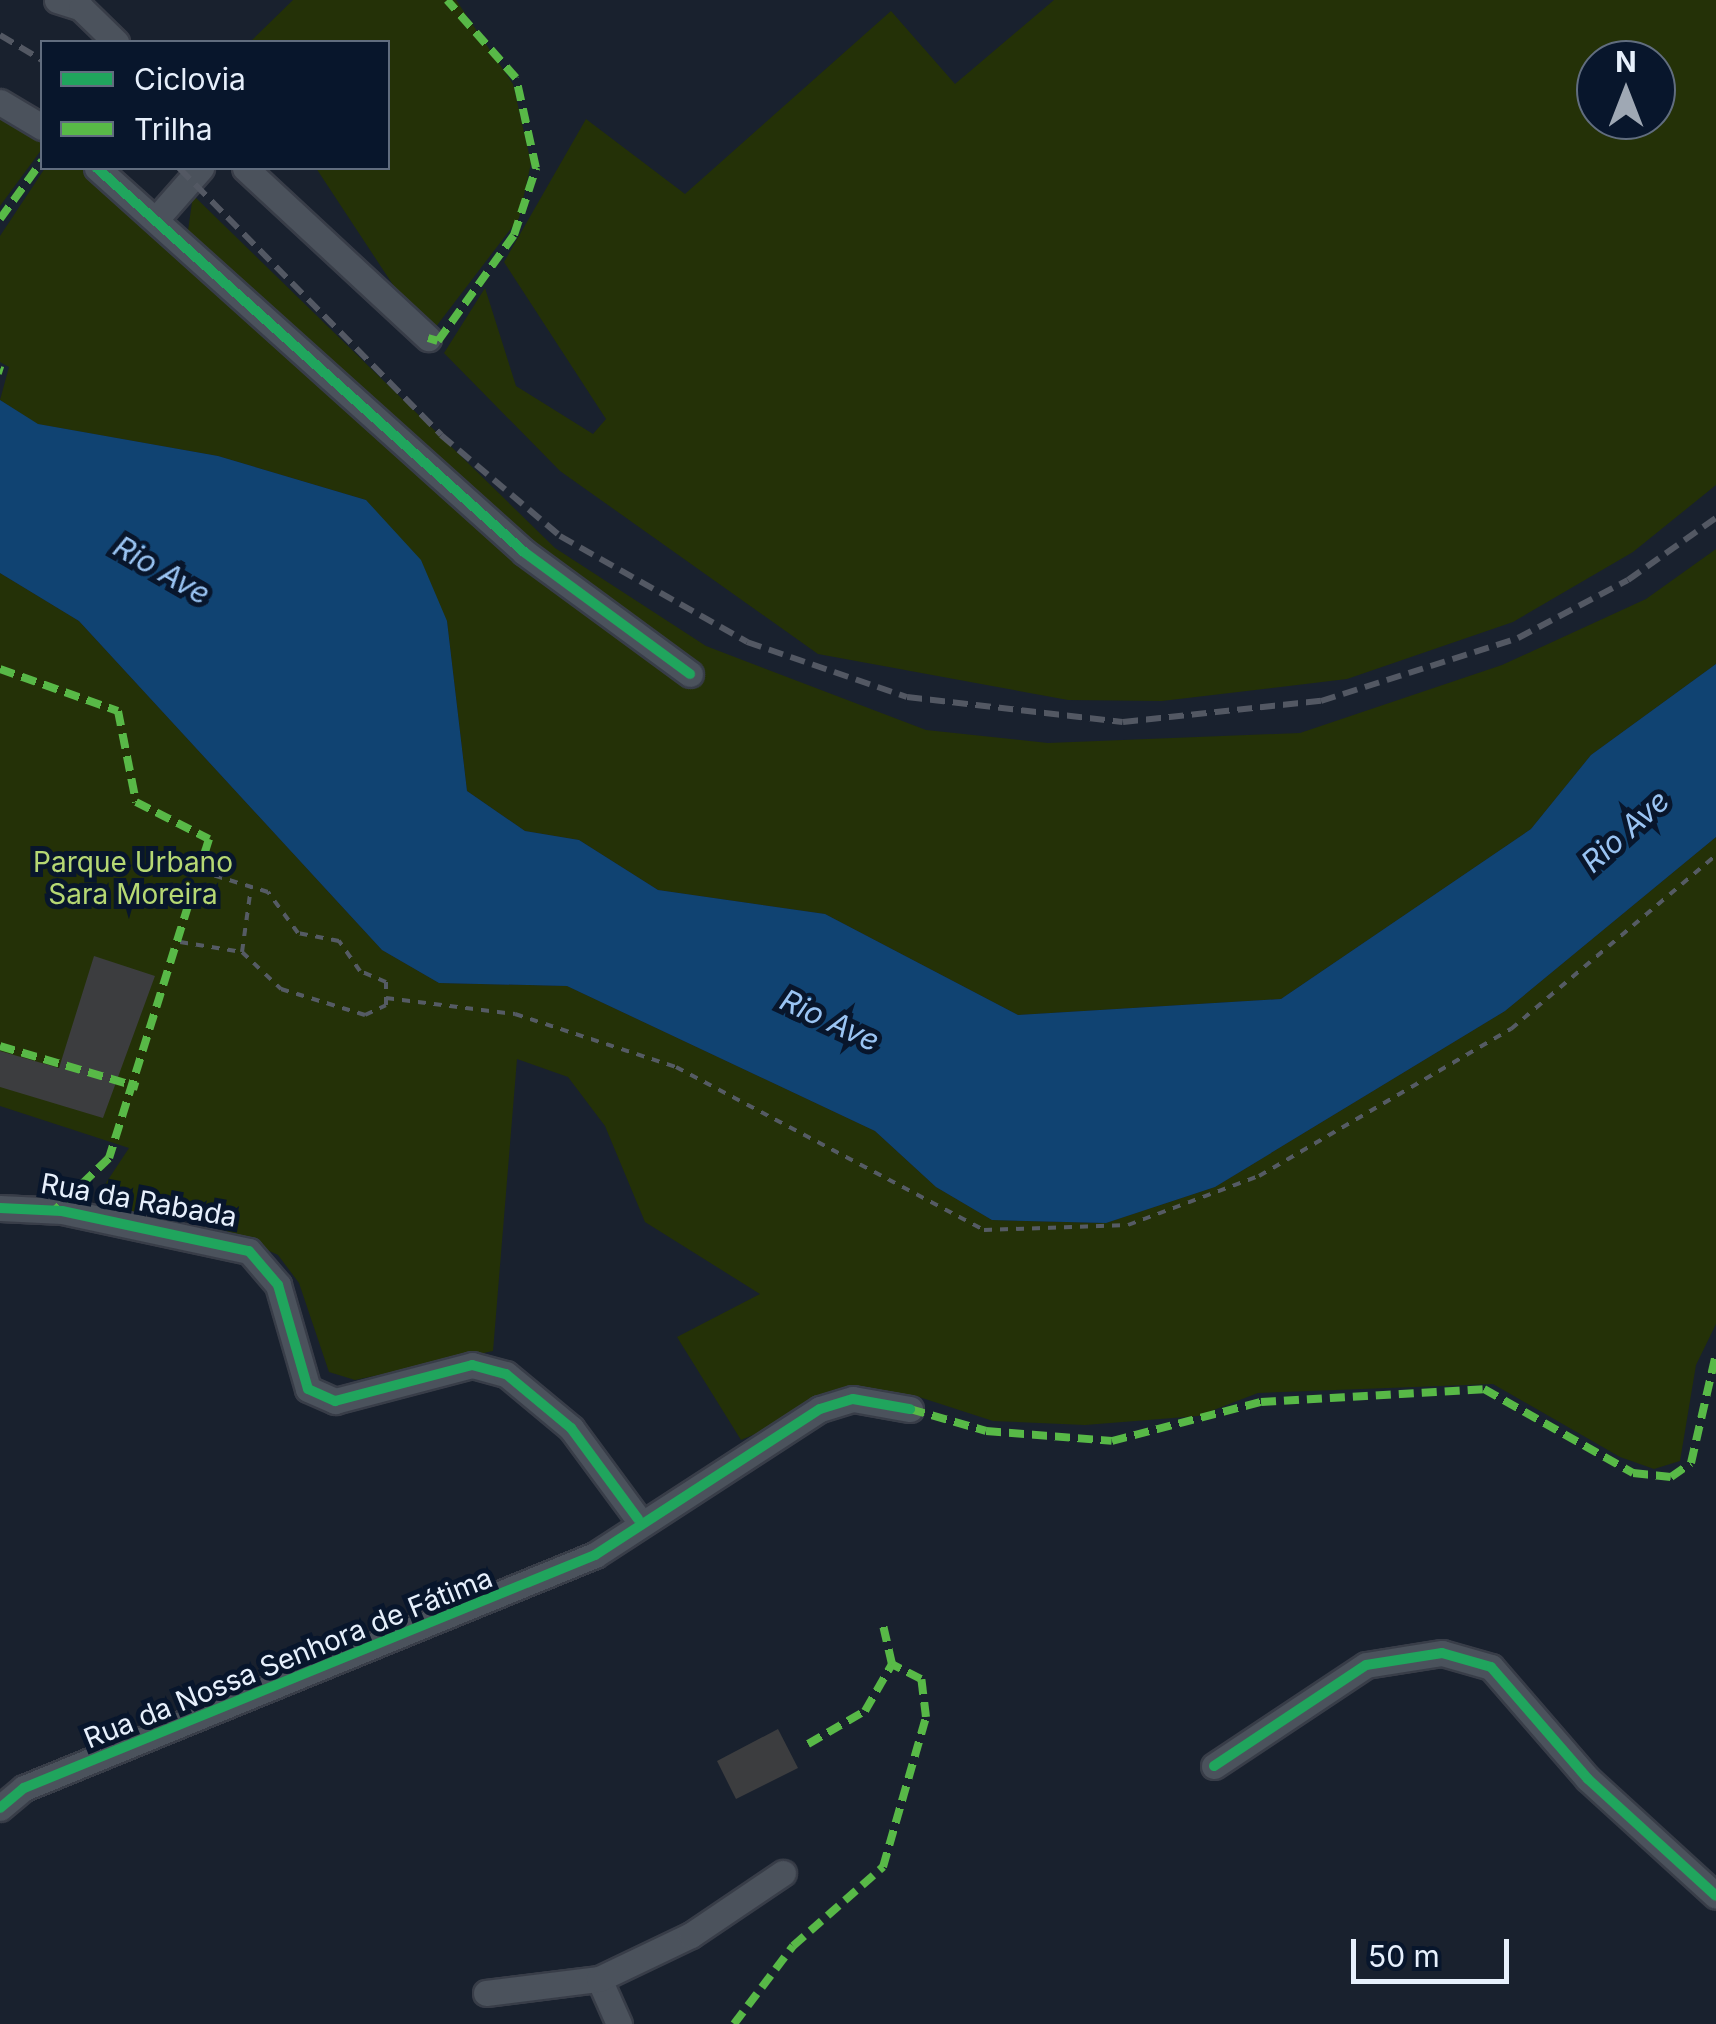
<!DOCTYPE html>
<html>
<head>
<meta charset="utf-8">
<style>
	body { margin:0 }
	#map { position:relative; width:1716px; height:2024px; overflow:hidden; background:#19212e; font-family:Inter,sans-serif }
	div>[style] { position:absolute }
	.green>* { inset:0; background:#243107 }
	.water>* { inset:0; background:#104372 }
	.building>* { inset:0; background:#3c3d3f }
	.path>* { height:4px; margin-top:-2px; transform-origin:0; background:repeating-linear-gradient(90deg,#555b64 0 8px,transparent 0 16px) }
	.roads { filter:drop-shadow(2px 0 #383d48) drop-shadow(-2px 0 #383d48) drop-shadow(0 2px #383d48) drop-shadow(0 -2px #383d48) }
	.street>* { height:25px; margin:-12.5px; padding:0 12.5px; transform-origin:12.5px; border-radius:12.5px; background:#4b525c }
	.rail>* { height:6px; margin-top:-3px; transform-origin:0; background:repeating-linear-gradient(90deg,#535863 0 15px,transparent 0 23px) }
	.quiet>* { height:8px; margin-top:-4px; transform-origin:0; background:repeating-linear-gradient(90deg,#58b947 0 15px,transparent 0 23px) }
	.cycleway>* { height:10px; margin:-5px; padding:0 5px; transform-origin:5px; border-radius:5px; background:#20a55d }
	span { translate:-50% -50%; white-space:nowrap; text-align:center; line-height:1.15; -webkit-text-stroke:10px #08162c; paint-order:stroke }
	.park-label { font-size:28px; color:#b6d873 }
	.street-label { font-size:28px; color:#e7f0fc }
	.water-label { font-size:30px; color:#9ac4f3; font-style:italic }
	.legend { position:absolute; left:40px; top:40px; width:350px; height:130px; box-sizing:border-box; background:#08162c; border:2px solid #616d7f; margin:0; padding:12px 18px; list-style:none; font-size:30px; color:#e7f0fc }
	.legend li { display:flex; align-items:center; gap:20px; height:50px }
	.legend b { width:50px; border:2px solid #616d7f }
	.north { position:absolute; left:1576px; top:40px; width:100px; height:100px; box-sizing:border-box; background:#08162c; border:2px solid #616d7f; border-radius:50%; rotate:0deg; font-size:28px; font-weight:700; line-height:40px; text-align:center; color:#e7f0fc }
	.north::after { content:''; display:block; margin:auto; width:35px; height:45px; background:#9fa8b4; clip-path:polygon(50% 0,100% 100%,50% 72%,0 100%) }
	.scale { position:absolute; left:1351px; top:1939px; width:158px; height:45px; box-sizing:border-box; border:5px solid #e7f0fc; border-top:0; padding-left:12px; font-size:30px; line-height:35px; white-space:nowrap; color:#e7f0fc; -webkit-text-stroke:8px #08162c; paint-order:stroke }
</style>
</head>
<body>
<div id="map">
	<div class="green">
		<div style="clip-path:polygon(293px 0,456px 0,513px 84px,531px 163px,519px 218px,435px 328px,399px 294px,316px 168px,388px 168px,388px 42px,250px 42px)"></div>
		<div style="clip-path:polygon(evenodd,1054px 0,1716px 0,1716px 485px,1633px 552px,1513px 622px,1347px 679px,1162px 701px,1068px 700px,818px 654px,560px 471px,444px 353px,485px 288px,516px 386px,593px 434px,606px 419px,504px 262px,586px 119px,685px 194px,891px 11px,955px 84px,1054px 0,1596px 60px,1656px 60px,1656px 120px,1596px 120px,1596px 60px)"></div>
		<div style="clip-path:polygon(0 109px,42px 135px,42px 149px,0 206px)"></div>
		<div style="clip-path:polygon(45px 168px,92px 168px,377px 426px,697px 680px,701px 668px,585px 587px,187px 238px,193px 195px,555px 548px,706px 646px,926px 730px,1048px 743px,1300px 733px,1502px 665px,1646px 599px,1716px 549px,1716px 664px,1591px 755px,1531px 829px,1281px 999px,1018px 1015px,825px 914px,658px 890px,579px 840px,525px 831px,467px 791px,447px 621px,366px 500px,218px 456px,37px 424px,0 400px,9px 367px,0 362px,0 236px)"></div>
		<div style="clip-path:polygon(0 573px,79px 621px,382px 950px,439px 983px,567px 986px,875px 1131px,936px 1187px,992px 1220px,1106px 1223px,1215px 1187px,1505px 1011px,1716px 837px,1716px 1324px,1696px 1365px,1680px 1461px,1654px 1469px,1620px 1457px,1493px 1384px,1258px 1393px,1198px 1416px,1085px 1425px,993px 1421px,916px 1396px,859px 1390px,741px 1440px,677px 1337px,760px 1294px,645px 1222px,605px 1126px,568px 1077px,517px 1059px,493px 1351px,355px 1380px,329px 1372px,299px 1283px,278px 1255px,199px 1218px,101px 1211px,100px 1192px,129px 1148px,0 1106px)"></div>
	</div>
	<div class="water">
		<div style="clip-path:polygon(0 400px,38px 424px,218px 456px,366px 500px,421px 560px,447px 621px,467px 791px,525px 831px,579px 840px,658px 890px,825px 914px,1018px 1015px,1281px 999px,1531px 829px,1591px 755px,1716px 664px,1716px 837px,1505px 1011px,1215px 1187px,1106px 1223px,992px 1220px,936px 1187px,875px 1131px,567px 986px,439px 983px,382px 950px,79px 621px,0 573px)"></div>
	</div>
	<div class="building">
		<div style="clip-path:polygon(94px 956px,155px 976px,103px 1118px,0 1087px,0 1051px,59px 1068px)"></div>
		<div style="clip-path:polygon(778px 1729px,798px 1768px,736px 1799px,717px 1761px)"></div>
	</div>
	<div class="path">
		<div style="left:180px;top:942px;width:63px;rotate:9.2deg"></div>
		<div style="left:242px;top:952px;width:54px;rotate:43.5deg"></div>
		<div style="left:281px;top:989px;width:88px;rotate:17.2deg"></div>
		<div style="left:365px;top:1015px;width:23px;rotate:-25deg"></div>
		<div style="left:386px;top:1005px;width:23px;rotate:-90deg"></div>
		<div style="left:386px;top:982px;width:28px;rotate:-157deg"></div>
		<div style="left:360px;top:971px;width:37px;rotate:-125deg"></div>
		<div style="left:339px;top:941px;width:42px;rotate:-169deg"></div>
		<div style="left:298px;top:933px;width:51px;rotate:-126.2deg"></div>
		<div style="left:268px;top:892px;width:71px;rotate:-162.8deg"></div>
		<div style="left:242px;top:952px;width:66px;rotate:-82.1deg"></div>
		<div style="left:386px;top:998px;width:130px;rotate:7.1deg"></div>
		<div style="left:515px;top:1014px;width:169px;rotate:18.2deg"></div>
		<div style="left:676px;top:1067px;width:348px;rotate:27.9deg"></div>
		<div style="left:984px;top:1230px;width:144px;rotate:-2deg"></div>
		<div style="left:1128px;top:1225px;width:140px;rotate:-20.5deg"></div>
		<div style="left:1259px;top:1176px;width:292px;rotate:-30.3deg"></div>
		<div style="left:1511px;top:1029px;width:269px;rotate:-40.3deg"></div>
	</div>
	<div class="roads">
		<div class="street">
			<div style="left:57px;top:0;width:25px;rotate:18deg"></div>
			<div style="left:81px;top:8px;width:49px;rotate:44.2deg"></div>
			<div style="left:0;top:102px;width:49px;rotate:30.8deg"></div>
			<div style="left:97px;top:168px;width:574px;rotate:41.96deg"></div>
			<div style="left:524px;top:552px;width:206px;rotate:36.3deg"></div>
			<div style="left:245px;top:168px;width:250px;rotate:42.9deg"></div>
			<div style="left:157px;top:218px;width:67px;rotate:-48.7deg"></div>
			<div style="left:0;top:1208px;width:62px;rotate:2.8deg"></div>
			<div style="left:62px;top:1211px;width:191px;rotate:12.1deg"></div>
			<div style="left:249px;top:1251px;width:45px;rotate:49.5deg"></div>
			<div style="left:278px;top:1285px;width:108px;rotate:73.9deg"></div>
			<div style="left:308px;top:1389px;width:30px;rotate:24deg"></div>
			<div style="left:335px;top:1401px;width:142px;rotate:-14.7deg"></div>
			<div style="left:472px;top:1365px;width:35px;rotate:15deg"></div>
			<div style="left:506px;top:1374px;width:85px;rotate:39.7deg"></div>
			<div style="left:571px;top:1428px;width:113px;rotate:53.6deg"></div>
			<div style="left:1214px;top:1766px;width:182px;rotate:-33.6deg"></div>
			<div style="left:1366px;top:1665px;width:77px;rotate:-9deg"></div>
			<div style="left:1442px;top:1653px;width:51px;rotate:15.9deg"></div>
			<div style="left:1491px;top:1667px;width:148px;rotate:49.1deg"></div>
			<div style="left:1588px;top:1779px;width:173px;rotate:42.4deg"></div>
			<div style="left:0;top:1808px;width:31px;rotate:-40deg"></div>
			<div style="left:24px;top:1788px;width:617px;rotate:-22.2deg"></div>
			<div style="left:595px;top:1555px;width:268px;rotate:-33deg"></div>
			<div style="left:820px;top:1409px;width:34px;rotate:-17deg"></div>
			<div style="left:853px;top:1399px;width:58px;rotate:10deg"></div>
			<div style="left:599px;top:1979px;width:49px;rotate:66deg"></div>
			<div style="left:486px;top:1993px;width:114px;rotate:-7.1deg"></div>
			<div style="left:599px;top:1979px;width:102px;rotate:-25.6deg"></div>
			<div style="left:691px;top:1935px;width:111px;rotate:-34deg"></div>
		</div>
	</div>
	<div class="rail">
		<div style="left:0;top:35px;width:49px;rotate:30.8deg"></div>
		<div style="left:179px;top:168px;width:374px;rotate:45.5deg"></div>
		<div style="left:441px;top:435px;width:156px;rotate:40.3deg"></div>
		<div style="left:560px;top:536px;width:215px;rotate:29.5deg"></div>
		<div style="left:747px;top:642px;width:169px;rotate:19deg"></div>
		<div style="left:907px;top:697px;width:217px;rotate:6.6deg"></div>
		<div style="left:1123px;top:722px;width:199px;rotate:-6.1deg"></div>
		<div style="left:1321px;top:701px;width:207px;rotate:-17.7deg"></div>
		<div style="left:1518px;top:638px;width:124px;rotate:-27.8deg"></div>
		<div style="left:1628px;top:580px;width:108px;rotate:-35.2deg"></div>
	</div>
	<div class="quiet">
		<div style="left:0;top:219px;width:72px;rotate:-54.1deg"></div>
		<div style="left:428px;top:338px;width:10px;rotate:17deg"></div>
		<div style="left:438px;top:341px;width:130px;rotate:-54.4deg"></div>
		<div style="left:514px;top:235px;width:71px;rotate:-71.8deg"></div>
		<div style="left:536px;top:168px;width:92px;rotate:-102.5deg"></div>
		<div style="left:516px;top:78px;width:104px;rotate:-131.5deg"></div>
		<div style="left:0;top:370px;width:3px;rotate:18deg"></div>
		<div style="left:0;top:669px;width:125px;rotate:19.6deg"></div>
		<div style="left:118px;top:711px;width:93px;rotate:78.8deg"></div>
		<div style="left:136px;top:802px;width:82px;rotate:26.9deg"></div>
		<div style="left:209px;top:839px;width:334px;rotate:107.4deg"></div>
		<div style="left:109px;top:1158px;width:76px;rotate:136.1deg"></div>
		<div style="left:0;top:1046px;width:144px;rotate:16.5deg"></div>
		<div style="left:910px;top:1409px;width:79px;rotate:16.1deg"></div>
		<div style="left:986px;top:1431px;width:126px;rotate:4.5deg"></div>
		<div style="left:1112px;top:1441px;width:154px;rotate:-14.7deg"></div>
		<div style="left:1261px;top:1402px;width:223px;rotate:-3.3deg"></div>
		<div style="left:1484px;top:1389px;width:171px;rotate:29.4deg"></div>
		<div style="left:1633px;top:1473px;width:38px;rotate:6deg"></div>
		<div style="left:1671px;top:1477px;width:24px;rotate:-35deg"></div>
		<div style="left:1691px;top:1463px;width:112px;rotate:-77.1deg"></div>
		<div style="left:808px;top:1744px;width:66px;rotate:-30.1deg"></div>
		<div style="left:865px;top:1711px;width:54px;rotate:-60.1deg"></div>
		<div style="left:892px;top:1664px;width:39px;rotate:-103deg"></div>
		<div style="left:734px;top:2024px;width:98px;rotate:-52.9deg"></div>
		<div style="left:793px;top:1946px;width:120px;rotate:-41.3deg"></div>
		<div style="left:883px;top:1867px;width:156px;rotate:-74deg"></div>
		<div style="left:926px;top:1717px;width:38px;rotate:-97deg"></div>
		<div style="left:921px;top:1679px;width:33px;rotate:-153deg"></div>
	</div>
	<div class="cycleway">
		<div style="left:97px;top:168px;width:574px;rotate:41.96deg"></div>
		<div style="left:524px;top:552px;width:206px;rotate:36.3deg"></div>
		<div style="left:0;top:1208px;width:62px;rotate:2.8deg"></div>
		<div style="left:62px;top:1211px;width:191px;rotate:12.1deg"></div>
		<div style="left:249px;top:1251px;width:45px;rotate:49.5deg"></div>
		<div style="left:278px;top:1285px;width:108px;rotate:73.9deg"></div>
		<div style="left:308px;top:1389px;width:30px;rotate:24deg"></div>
		<div style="left:335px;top:1401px;width:142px;rotate:-14.7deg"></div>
		<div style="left:472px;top:1365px;width:35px;rotate:15deg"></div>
		<div style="left:506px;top:1374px;width:85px;rotate:39.7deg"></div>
		<div style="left:571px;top:1428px;width:113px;rotate:53.6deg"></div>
		<div style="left:1214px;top:1766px;width:182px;rotate:-33.6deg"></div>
		<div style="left:1366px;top:1665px;width:77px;rotate:-9deg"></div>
		<div style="left:1442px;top:1653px;width:51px;rotate:15.9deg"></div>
		<div style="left:1491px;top:1667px;width:148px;rotate:49.1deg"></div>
		<div style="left:1588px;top:1779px;width:173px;rotate:42.4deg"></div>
		<div style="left:0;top:1808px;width:31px;rotate:-40deg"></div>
		<div style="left:24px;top:1788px;width:617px;rotate:-22.2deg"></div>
		<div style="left:595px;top:1555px;width:268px;rotate:-33deg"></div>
		<div style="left:820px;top:1409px;width:34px;rotate:-17deg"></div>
		<div style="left:853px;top:1399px;width:58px;rotate:10deg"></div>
	</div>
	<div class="park-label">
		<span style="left:133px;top:878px">Parque Urbano<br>Sara Moreira</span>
	</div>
	<div class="street-label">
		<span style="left:139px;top:1200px;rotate:10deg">Rua da Rabada</span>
		<span style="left:288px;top:1658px;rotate:-22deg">Rua da Nossa Senhora de Fátima</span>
	</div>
	<div class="water-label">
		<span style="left:162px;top:570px;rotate:30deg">Rio Ave</span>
		<span style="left:1625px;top:831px;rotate:-42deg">Rio Ave</span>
		<span style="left:830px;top:1020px;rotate:25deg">Rio Ave</span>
	</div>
	<ul class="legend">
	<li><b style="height:12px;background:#20a55d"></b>Ciclovia</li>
	<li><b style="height:12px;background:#58b947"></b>Trilha</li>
	</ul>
	<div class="north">N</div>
	<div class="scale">50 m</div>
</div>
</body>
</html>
